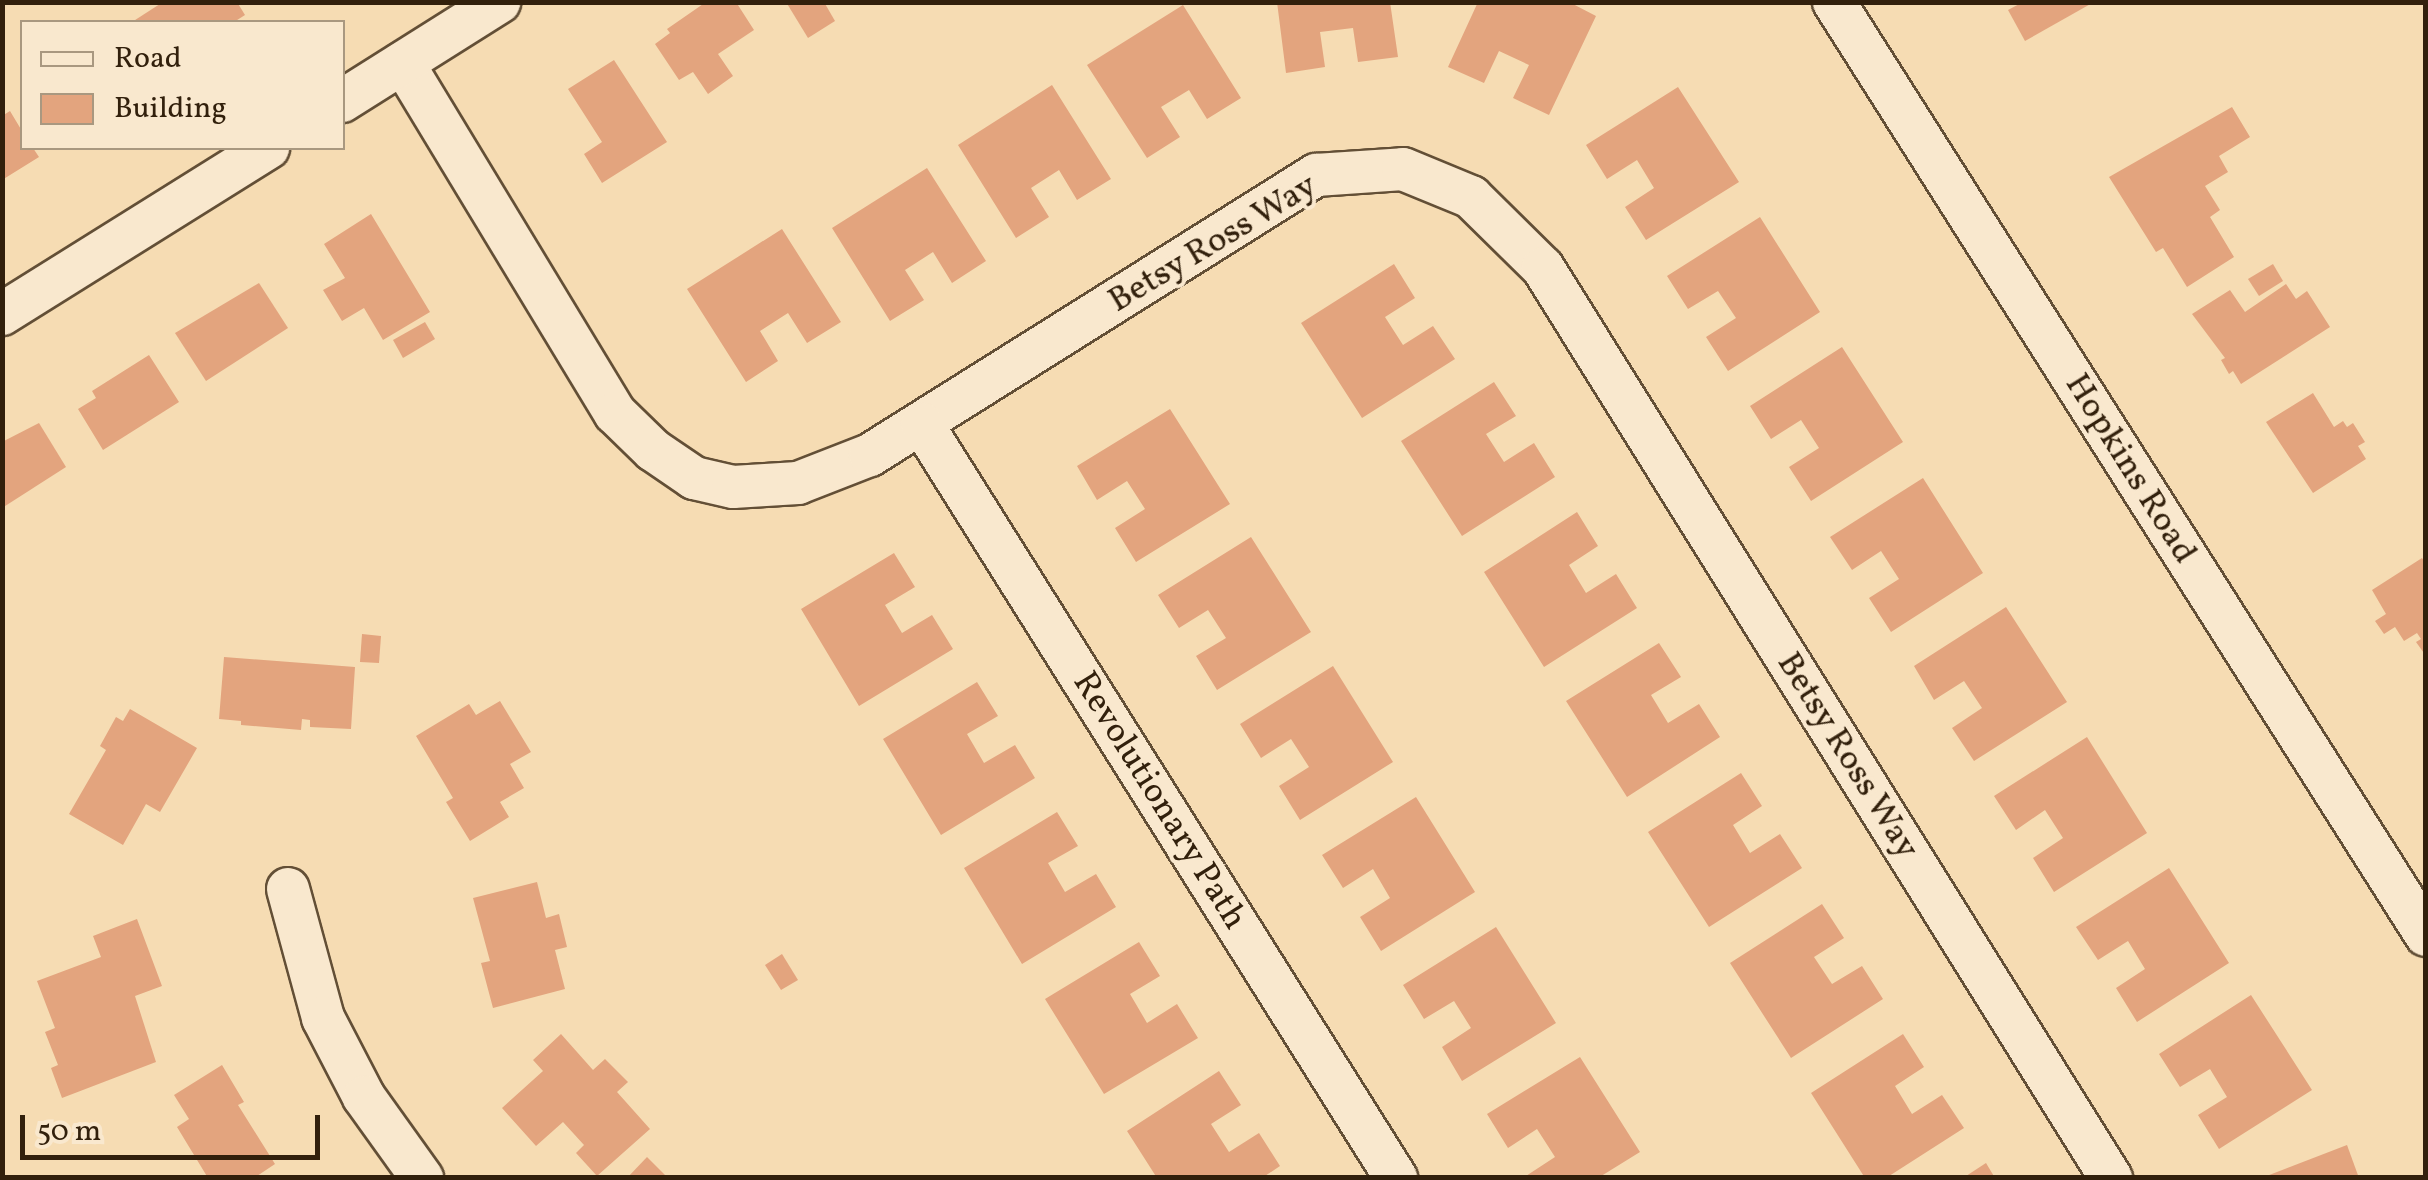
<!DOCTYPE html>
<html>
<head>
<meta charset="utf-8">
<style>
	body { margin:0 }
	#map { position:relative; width:2428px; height:1180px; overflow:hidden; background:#f6dcb3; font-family:Vollkorn,serif }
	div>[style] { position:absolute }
	.building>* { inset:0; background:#e3a47e }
	.roads { filter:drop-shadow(2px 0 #634f36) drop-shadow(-2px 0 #634f36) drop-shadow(0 2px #634f36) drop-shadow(0 -2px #634f36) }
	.minor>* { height:42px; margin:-21px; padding:0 21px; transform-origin:21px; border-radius:21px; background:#f9e8ce }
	span { translate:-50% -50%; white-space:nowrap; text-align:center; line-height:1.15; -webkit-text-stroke:8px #f9e8ce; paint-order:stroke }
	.street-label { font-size:35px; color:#32200c }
	.frame { position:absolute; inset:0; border:5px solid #32200c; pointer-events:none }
	.legend { position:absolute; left:20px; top:20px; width:325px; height:130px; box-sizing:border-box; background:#f9e8ce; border:2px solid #a99880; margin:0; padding:12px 18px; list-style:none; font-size:30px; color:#32200c }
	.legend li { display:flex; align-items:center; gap:20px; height:50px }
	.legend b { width:50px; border:2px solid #a99880 }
	.scale { position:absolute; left:20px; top:1115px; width:300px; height:45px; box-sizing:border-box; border:5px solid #32200c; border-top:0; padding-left:12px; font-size:30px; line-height:35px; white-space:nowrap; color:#32200c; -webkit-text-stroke:8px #f9e8ce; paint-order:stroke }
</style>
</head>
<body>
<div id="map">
	<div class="building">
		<div style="clip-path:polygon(163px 2px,237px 2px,245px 15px,234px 22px,132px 22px)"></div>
		<div style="clip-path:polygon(706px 2px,736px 2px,754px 30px,718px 54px,733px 76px,708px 94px,693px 72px,679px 80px,655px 44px,670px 33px,667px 29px)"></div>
		<div style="clip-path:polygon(786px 2px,824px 2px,835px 21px,808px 38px)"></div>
		<div style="clip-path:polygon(1277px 2px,1390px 2px,1398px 57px,1358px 62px,1353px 28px,1320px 32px,1325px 67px,1286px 73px)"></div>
		<div style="clip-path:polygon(1478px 2px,1569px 2px,1596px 16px,1549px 115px,1513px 98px,1529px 65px,1499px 51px,1484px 83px,1448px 67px)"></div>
		<div style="clip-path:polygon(2023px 2px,2094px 2px,2025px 41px,2008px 10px)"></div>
		<div style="clip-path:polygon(1183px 5px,1241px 98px,1207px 119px,1189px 90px,1161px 107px,1180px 137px,1147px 158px,1087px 65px)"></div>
		<div style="clip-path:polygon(614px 60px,667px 142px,602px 183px,584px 154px,602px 142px,568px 89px)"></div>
		<div style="clip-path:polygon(1052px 85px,1111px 179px,1077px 200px,1059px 170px,1031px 188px,1049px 217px,1016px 238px,958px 145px)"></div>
		<div style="clip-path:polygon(1678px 87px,1739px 182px,1646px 240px,1625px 207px,1654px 188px,1637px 160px,1607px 179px,1586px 145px)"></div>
		<div style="clip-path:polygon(2232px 107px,2250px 137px,2219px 156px,2228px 172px,2205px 186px,2220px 210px,2210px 217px,2234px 257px,2187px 287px,2163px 248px,2156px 252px,2109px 177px)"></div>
		<div style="clip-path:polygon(10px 111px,22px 131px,22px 148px,33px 148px,39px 157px,2px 180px,2px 116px)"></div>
		<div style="clip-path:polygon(927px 168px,986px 261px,952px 283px,933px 252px,905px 270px,924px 300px,890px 321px,832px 228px)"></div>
		<div style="clip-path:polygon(371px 214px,430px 312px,383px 340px,364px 308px,342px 321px,323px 290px,345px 278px,324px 244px)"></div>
		<div style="clip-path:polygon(1760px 217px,1820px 312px,1728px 371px,1706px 337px,1736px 318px,1718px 291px,1688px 309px,1667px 276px)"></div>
		<div style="clip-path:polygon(782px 229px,841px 322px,807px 343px,788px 313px,760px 331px,778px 361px,746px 382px,687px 289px)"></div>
		<div style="clip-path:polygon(1394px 264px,1415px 298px,1385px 317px,1403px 345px,1433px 326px,1455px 359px,1362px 418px,1301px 323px)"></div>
		<div style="clip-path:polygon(2273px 264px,2283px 281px,2259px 296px,2248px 279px)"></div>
		<div style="clip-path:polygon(259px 283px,288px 328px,206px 381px,175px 333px)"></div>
		<div style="clip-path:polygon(2286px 284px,2296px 299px,2307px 291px,2330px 327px,2241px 384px,2233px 371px,2229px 374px,2221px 360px,2225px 358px,2192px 314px,2230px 290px,2245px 312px)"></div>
		<div style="clip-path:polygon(425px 322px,435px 339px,403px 358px,393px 340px)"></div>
		<div style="clip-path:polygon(1842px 347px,1903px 442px,1811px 501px,1789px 467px,1819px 448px,1801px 420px,1771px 439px,1750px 406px)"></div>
		<div style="clip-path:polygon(149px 355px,179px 402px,103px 450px,78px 409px,96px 398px,92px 391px)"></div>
		<div style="clip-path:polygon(1494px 382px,1516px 416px,1486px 434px,1504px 462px,1534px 443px,1555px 477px,1462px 536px,1401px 441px)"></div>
		<div style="clip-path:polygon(2313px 393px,2334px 427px,2343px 421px,2347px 427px,2353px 423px,2365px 442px,2358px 446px,2366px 459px,2313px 493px,2266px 422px)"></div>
		<div style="clip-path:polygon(1170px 409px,1230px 504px,1136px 562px,1115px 528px,1145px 509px,1127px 481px,1097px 500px,1077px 466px)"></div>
		<div style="clip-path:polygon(39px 423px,66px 467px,2px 508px,2px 442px)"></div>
		<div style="clip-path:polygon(1923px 478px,1983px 573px,1891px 632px,1869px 598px,1899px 579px,1881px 551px,1852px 570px,1830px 537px)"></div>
		<div style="clip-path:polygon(1577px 512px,1598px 546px,1569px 565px,1586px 593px,1616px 574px,1637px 608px,1544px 667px,1484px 572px)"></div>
		<div style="clip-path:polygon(1251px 537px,1311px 632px,1217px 690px,1196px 656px,1226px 638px,1208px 610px,1179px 628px,1158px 595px)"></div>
		<div style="clip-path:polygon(894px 553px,915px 587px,885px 605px,902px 633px,932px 615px,953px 649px,859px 706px,801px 609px)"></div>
		<div style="clip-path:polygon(2422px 558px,2426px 564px,2426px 656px,2416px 642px,2421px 639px,2417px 633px,2404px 641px,2395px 627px,2384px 634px,2375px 621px,2386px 614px,2372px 590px)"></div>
		<div style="clip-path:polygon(2006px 607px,2067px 702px,1974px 761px,1952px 728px,1982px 708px,1964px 681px,1934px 700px,1914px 666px)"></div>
		<div style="clip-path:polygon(362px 634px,381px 636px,379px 663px,360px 662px)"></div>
		<div style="clip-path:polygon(1659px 643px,1681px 677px,1651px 695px,1668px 723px,1699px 704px,1720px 737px,1627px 797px,1566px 701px)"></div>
		<div style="clip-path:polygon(224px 657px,355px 667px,351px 729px,310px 727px,310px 720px,302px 719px,301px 730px,241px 725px,241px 721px,219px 719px)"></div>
		<div style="clip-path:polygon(1333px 666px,1393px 762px,1300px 820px,1279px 786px,1309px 767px,1291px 739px,1261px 758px,1240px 724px)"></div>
		<div style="clip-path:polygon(977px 682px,998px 716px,967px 734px,984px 763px,1015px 745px,1035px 778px,941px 835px,883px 739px)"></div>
		<div style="clip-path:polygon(500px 701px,531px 752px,510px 764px,524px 788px,500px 802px,509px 817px,470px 841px,446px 802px,453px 798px,416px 736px,469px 704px,476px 715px)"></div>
		<div style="clip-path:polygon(130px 709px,197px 748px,160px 812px,146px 804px,123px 845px,69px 814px,106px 750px,100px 746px,116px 717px,123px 721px)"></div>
		<div style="clip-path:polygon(2087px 737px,2147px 833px,2054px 892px,2033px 858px,2063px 838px,2045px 810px,2016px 830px,1994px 796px)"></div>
		<div style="clip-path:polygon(1741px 773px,1762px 806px,1733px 825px,1750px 853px,1780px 834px,1802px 868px,1709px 927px,1648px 832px)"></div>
		<div style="clip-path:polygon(1416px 797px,1475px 892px,1381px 951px,1360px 917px,1390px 898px,1373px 869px,1343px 888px,1322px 855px)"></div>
		<div style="clip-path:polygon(1057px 812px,1078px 846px,1048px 863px,1065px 892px,1096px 874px,1116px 907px,1022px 964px,964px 868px)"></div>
		<div style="clip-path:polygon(2169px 868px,2229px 963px,2137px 1022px,2116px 988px,2145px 969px,2128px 941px,2098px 960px,2076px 927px)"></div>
		<div style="clip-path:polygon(537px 882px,546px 918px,559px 914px,567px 947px,555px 950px,565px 989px,493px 1008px,481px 963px,490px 961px,473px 898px)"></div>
		<div style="clip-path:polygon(1822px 904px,1844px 938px,1814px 957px,1832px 984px,1862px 966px,1883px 999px,1791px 1058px,1730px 963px)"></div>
		<div style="clip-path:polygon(137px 919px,162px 986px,135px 996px,156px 1062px,62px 1098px,51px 1068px,58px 1065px,45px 1032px,55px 1028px,37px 981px,101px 957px,93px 936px)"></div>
		<div style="clip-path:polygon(1496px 927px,1556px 1023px,1462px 1081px,1442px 1047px,1471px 1028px,1454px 1001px,1424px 1019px,1403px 985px)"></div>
		<div style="clip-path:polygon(1139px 942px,1160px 976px,1130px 994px,1147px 1023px,1177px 1004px,1198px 1038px,1104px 1094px,1045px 999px)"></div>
		<div style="clip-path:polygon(782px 954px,798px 980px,781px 990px,765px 965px)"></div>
		<div style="clip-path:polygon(2251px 995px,2312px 1090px,2219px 1149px,2198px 1115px,2227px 1097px,2210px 1069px,2180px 1087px,2159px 1054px)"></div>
		<div style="clip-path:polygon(561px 1034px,593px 1070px,605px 1059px,628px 1082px,617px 1092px,650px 1129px,597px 1176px,576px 1153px,584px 1145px,563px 1122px,536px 1146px,502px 1108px,543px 1071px,533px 1060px)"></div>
		<div style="clip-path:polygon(1903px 1034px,1924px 1067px,1895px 1086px,1912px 1114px,1942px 1095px,1964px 1128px,1886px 1178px,1865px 1178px,1811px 1093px)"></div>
		<div style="clip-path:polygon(1580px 1057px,1640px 1152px,1598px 1178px,1523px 1178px,1555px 1157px,1537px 1129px,1508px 1148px,1487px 1114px)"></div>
		<div style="clip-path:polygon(222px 1065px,244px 1102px,238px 1105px,275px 1164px,254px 1178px,208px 1178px,177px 1127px,189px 1119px,174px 1095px)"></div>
		<div style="clip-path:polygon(1219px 1071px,1241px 1105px,1211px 1124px,1229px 1152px,1259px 1133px,1280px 1166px,1262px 1178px,1157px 1178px,1127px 1131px)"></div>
		<div style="clip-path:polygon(2347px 1145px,2359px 1178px,2264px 1178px,2264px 1177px)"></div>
		<div style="clip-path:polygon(647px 1157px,668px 1178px,627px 1178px)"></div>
		<div style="clip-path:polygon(1986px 1163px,1995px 1178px,1963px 1178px)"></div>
	</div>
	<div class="roads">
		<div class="minor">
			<div style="left:1834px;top:2px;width:1105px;rotate:57.6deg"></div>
			<div style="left:403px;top:63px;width:409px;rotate:58.8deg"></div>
			<div style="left:615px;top:413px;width:53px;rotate:44.2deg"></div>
			<div style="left:653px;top:450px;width:50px;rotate:34.3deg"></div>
			<div style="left:694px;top:478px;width:40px;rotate:13deg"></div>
			<div style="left:733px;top:487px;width:65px;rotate:-3.5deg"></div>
			<div style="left:798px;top:483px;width:77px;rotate:-21.3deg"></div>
			<div style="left:870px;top:455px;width:527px;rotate:-32.12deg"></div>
			<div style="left:1316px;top:175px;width:87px;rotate:-3.9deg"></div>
			<div style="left:1403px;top:169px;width:74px;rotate:22.4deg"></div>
			<div style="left:1471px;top:197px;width:101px;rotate:44.6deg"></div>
			<div style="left:1543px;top:268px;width:1073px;rotate:58.03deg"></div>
			<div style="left:342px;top:101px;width:186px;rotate:-32.2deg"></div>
			<div style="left:2px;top:314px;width:314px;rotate:-32deg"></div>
			<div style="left:922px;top:424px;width:891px;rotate:57.84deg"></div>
			<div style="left:288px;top:889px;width:134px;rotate:74.8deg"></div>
			<div style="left:323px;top:1018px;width:89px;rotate:62.6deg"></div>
			<div style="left:364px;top:1097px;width:100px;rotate:54.4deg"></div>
		</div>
	</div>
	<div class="street-label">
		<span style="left:1213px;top:244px;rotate:-31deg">Betsy Ross Way</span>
		<span style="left:2130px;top:469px;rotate:58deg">Hopkins Road</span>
		<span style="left:1847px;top:756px;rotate:58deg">Betsy Ross Way</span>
		<span style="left:1159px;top:801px;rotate:58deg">Revolutionary Path</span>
	</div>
	<div class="frame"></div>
	<ul class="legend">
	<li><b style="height:12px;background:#f9e8ce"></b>Road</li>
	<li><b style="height:28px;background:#e3a47e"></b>Building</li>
	</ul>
	<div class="scale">50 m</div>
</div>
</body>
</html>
